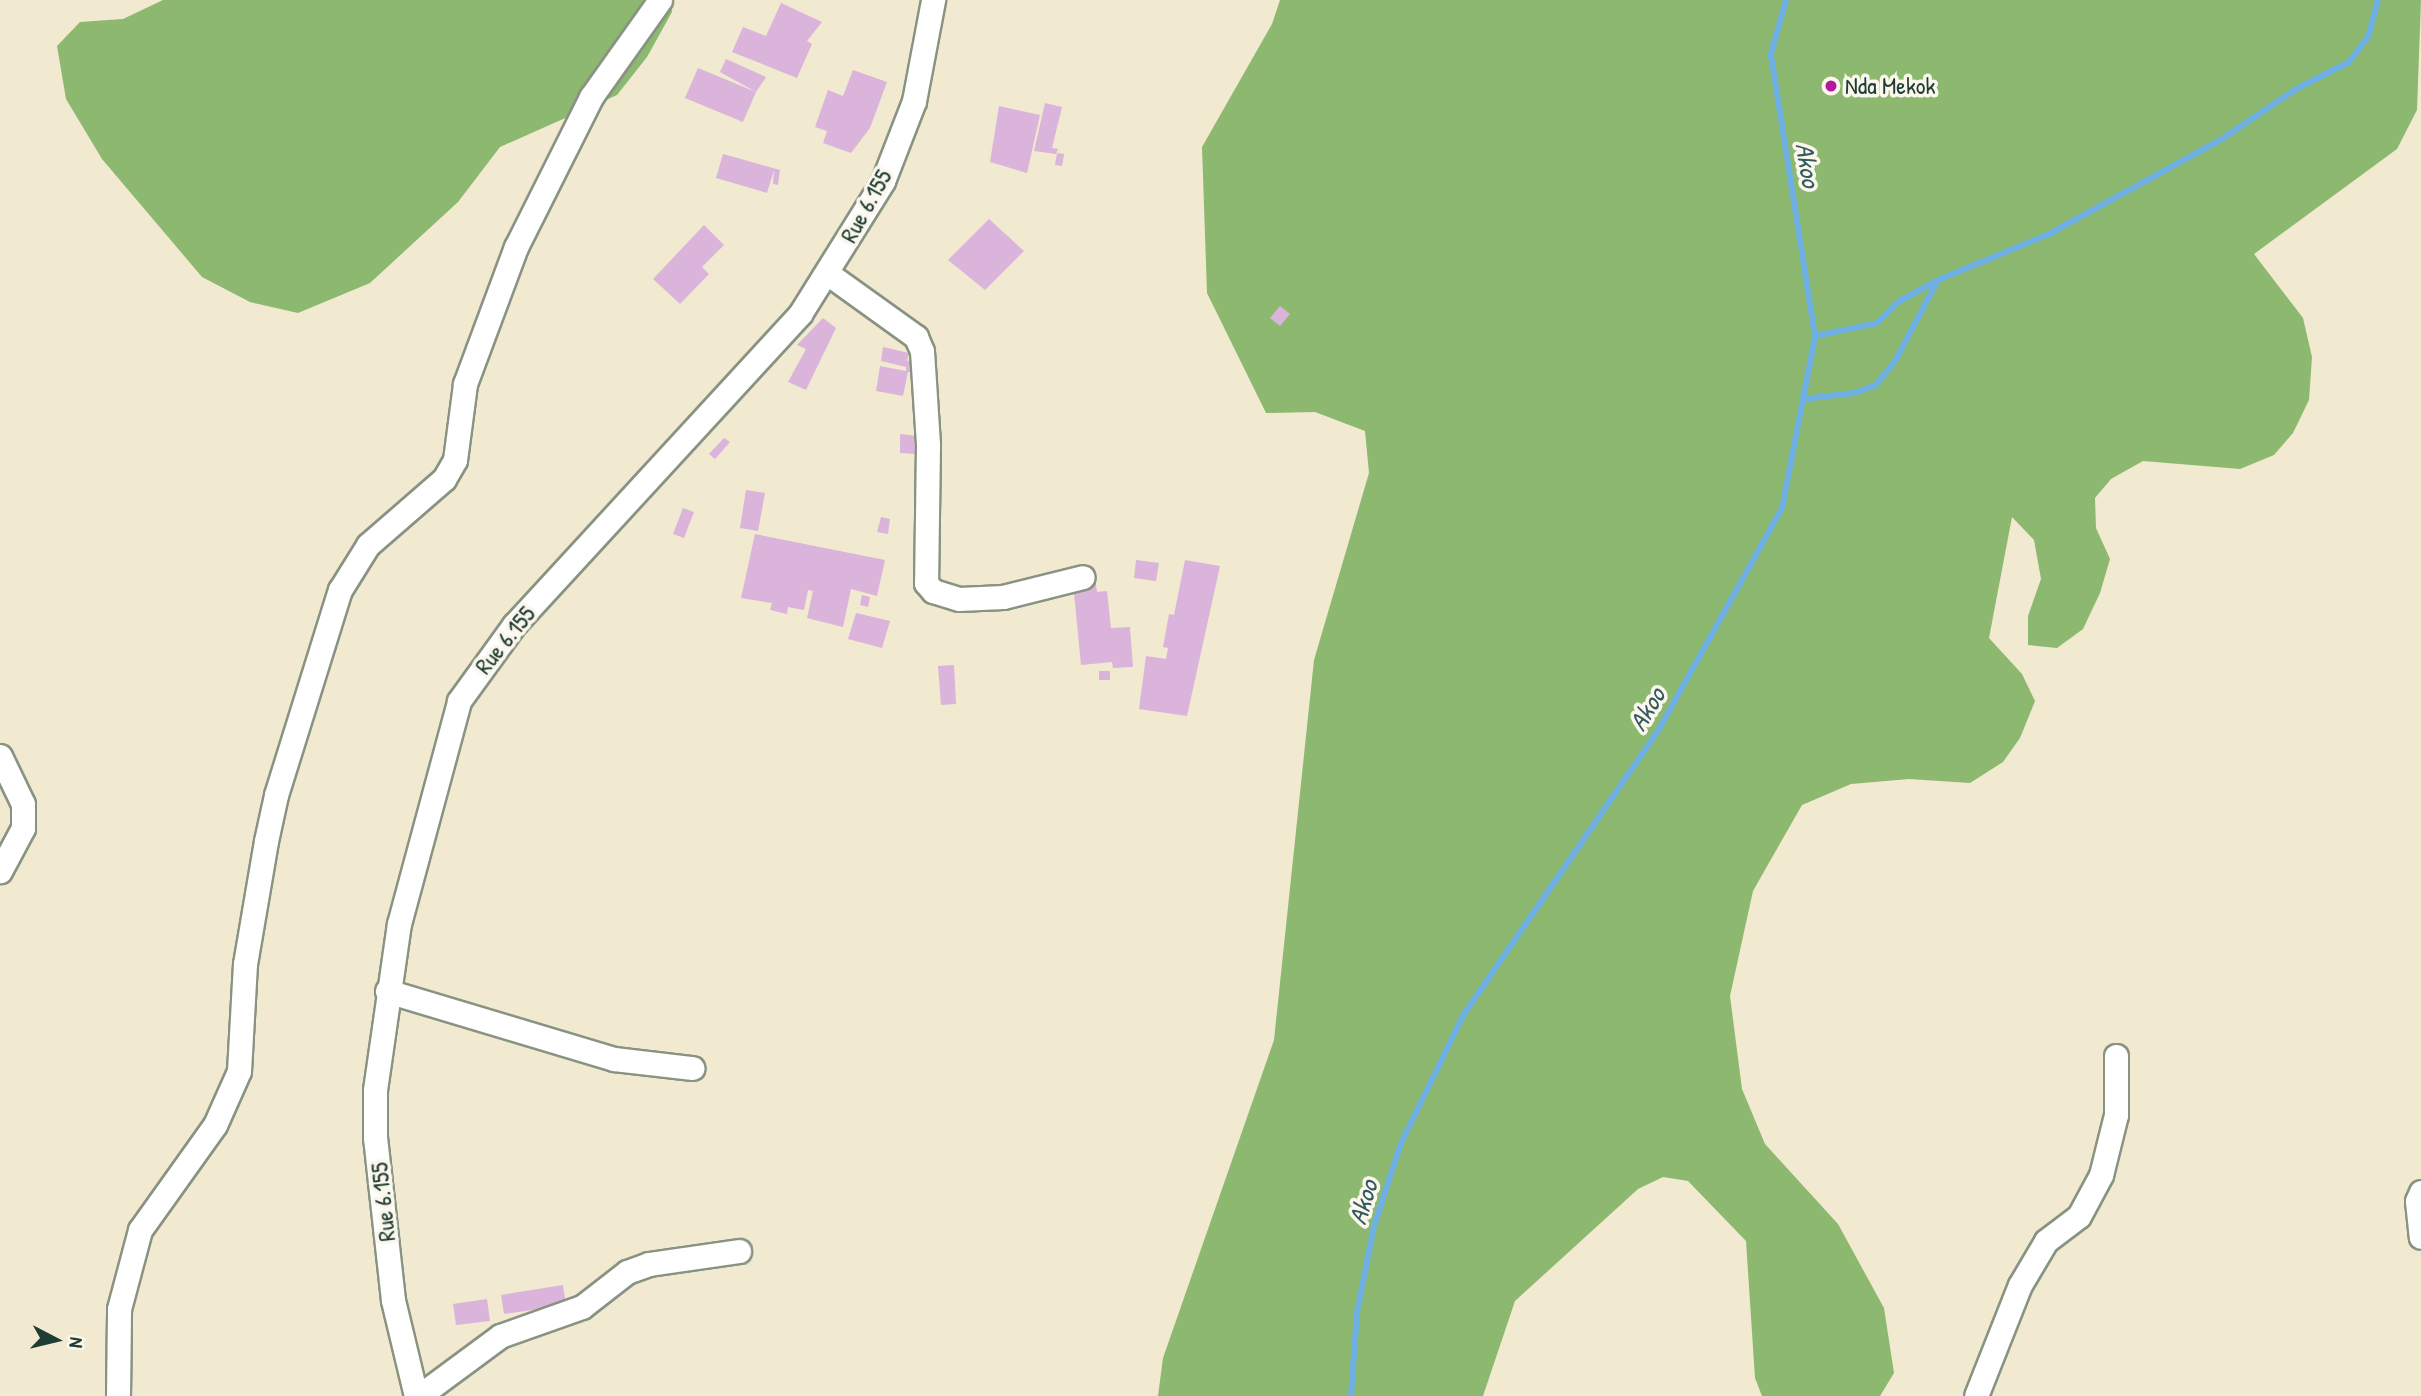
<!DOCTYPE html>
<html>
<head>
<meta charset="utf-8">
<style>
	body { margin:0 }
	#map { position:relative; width:2421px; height:1396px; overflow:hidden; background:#f1e9d0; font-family:"Patrick Hand",sans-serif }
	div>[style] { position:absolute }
	.forest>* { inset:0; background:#8db870 }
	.stream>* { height:6px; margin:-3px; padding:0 3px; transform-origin:3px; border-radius:3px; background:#6fb1e4 }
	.building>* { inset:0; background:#dab4db }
	.roads { filter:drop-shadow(2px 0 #889382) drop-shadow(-2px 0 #889382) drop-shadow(0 2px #889382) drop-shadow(0 -2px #889382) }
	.minor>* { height:23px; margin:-11.5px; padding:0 11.5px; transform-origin:11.5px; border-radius:11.5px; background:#fff }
	.dots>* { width:19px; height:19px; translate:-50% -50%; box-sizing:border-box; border:4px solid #fbf7ec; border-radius:50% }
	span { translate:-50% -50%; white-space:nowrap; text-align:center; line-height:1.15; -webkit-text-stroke:7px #fbf7ec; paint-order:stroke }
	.poi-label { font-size:24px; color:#1f3d34 }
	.left { translate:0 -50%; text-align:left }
	.street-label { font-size:24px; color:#1f3d34 }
	.water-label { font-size:26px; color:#335a60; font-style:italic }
	.north { position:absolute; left:21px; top:1305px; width:70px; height:70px; -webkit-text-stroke:5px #fbf7ec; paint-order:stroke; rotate:97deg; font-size:19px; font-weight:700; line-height:28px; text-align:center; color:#1f3d34 }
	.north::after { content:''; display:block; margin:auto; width:24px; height:32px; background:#1f3d34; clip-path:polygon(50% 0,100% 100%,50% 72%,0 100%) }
</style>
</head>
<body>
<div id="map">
	<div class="forest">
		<div style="clip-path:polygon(163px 0,670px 0,672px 12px,647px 57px,617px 95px,500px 147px,458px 202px,370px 283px,298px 313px,250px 302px,202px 277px,102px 159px,66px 99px,57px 46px,80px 22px,123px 19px)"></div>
		<div style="clip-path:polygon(1280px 0,2421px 0,2417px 110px,2397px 149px,2254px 254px,2303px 318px,2312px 357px,2309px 400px,2293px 433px,2274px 455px,2240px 469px,2143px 461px,2111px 479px,2095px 498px,2096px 528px,2110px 559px,2100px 593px,2083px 629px,2057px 648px,2028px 645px,2028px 616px,2041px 579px,2034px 540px,2012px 517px,1989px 638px,2022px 674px,2035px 701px,2020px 738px,2003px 762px,1970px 783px,1909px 779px,1851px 784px,1802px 805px,1753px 891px,1730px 996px,1742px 1089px,1765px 1144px,1838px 1224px,1884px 1308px,1894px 1373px,1880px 1396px,1762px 1396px,1755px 1378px,1746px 1241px,1688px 1181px,1663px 1177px,1638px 1189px,1515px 1301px,1483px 1396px,1158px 1396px,1163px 1358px,1274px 1040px,1314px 660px,1369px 473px,1365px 431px,1315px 412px,1266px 413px,1207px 293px,1202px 147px,1272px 24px)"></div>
	</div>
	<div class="stream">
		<div style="left:1815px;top:336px;width:63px;rotate:-11.8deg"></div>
		<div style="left:1877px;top:323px;width:30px;rotate:-45deg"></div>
		<div style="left:1898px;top:302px;width:43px;rotate:-28.9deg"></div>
		<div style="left:1803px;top:399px;width:52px;rotate:-6.6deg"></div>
		<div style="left:1855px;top:393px;width:22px;rotate:-21deg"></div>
		<div style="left:1876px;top:385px;width:33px;rotate:-52deg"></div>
		<div style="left:1896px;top:359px;width:89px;rotate:-62deg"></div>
		<div style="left:1938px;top:280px;width:120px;rotate:-22.5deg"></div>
		<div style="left:2049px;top:234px;width:197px;rotate:-28.8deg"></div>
		<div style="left:2222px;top:139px;width:89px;rotate:-34deg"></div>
		<div style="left:2296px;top:89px;width:59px;rotate:-27deg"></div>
		<div style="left:2349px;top:62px;width:31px;rotate:-53deg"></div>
		<div style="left:2368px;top:37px;width:38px;rotate:-75deg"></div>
		<div style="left:1351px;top:1396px;width:84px;rotate:-85.9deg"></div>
		<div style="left:1357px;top:1312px;width:88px;rotate:-78.8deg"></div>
		<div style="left:1374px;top:1226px;width:87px;rotate:-72deg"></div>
		<div style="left:1401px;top:1143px;width:144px;rotate:-64deg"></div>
		<div style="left:1464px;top:1014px;width:345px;rotate:-55.6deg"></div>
		<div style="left:1659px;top:729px;width:253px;rotate:-60.9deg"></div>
		<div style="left:1782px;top:508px;width:175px;rotate:-79.1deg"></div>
		<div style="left:1815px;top:336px;width:285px;rotate:-98.9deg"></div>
		<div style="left:1771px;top:54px;width:56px;rotate:-74.5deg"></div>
	</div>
	<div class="building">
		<div style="clip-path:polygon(781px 3px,822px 22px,807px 41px,812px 44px,797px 78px,732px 52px,743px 27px,766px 36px)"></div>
		<div style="clip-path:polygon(726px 59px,766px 77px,756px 92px,720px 72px)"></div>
		<div style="clip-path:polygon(698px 68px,756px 92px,743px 122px,685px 98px)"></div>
		<div style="clip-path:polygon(853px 70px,887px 82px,870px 128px,851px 153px,823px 143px,827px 131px,815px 127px,828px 90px,843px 96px)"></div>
		<div style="clip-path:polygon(1045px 103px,1062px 107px,1052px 148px,1058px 149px,1056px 154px,1034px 151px)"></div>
		<div style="clip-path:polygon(999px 106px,1040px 115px,1027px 173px,990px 162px)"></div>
		<div style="clip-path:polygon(1057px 153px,1064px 154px,1062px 166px,1055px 165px)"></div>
		<div style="clip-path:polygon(723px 154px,780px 170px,778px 185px,773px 184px,774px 170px,767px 193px,716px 178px)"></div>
		<div style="clip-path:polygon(989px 219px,1024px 251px,985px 290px,948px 260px)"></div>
		<div style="clip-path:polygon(704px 225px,724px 245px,702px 267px,709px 274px,680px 304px,653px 279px)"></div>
		<div style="clip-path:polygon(1280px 306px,1290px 314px,1280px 326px,1270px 318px)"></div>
		<div style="clip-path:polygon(823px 318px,836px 328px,806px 390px,788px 382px,806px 349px,797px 345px)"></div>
		<div style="clip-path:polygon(883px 347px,909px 353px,907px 361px,915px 362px,913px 373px,908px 372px,903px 396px,876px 391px,880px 366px,906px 371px,906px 367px,881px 361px)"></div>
		<div style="clip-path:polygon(900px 434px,917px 436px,916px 454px,900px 453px)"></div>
		<div style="clip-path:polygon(724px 438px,730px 442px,715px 459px,709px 454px)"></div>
		<div style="clip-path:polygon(746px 490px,765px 493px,758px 531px,740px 528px)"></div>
		<div style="clip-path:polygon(683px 508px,694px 512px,684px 538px,673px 534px)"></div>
		<div style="clip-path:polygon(881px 517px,890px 519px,888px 534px,877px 532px)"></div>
		<div style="clip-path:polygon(755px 534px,885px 560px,877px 596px,851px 589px,843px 627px,807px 618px,813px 591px,808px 590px,804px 610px,788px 607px,787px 614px,770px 610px,772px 603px,741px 598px)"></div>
		<div style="clip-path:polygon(1136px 560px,1159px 563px,1156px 581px,1134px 578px)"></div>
		<div style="clip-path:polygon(1185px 560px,1220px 566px,1187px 716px,1139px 709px,1146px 656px,1166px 659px,1168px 648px,1163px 647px,1169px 614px,1174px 615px)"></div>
		<div style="clip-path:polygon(1095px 578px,1097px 592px,1107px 591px,1111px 628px,1130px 627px,1133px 667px,1113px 668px,1112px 662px,1081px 665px,1073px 583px)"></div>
		<div style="clip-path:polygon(862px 595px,870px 597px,868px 607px,860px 605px)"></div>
		<div style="clip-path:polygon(856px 613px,890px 621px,882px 648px,848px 639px)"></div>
		<div style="clip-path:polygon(954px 665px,956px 704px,941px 705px,938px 666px)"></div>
		<div style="clip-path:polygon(1099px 671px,1110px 671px,1110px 680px,1099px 680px)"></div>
		<div style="clip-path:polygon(563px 1285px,566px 1305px,504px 1314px,501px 1295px)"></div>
		<div style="clip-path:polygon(487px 1299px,490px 1321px,456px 1325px,453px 1304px)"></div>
	</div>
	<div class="roads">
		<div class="minor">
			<div style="left:827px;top:273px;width:110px;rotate:35.7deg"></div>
			<div style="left:916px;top:337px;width:15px;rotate:67deg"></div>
			<div style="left:922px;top:351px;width:94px;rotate:86.3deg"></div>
			<div style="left:928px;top:445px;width:138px;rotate:90.8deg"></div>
			<div style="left:926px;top:583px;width:11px;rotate:49deg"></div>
			<div style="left:933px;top:591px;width:27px;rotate:17deg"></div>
			<div style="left:959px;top:599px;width:44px;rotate:-2.6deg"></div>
			<div style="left:1003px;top:597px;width:82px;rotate:-14deg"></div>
			<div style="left:0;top:756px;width:53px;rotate:64.4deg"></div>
			<div style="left:23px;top:804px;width:24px;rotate:90deg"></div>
			<div style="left:23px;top:828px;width:49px;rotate:118.1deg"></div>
			<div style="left:387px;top:991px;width:237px;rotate:16.7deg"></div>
			<div style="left:614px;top:1059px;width:79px;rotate:6.6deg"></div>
			<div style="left:2421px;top:1192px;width:10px;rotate:114deg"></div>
			<div style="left:2417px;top:1201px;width:36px;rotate:84deg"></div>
			<div style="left:118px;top:1396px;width:87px;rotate:-89.3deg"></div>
			<div style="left:119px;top:1309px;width:82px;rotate:-75.1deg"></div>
			<div style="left:140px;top:1230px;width:129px;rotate:-54.5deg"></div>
			<div style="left:215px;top:1125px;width:59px;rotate:-66deg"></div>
			<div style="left:239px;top:1071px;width:107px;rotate:-86.8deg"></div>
			<div style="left:245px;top:964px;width:125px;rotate:-80.3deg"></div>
			<div style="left:266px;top:841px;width:47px;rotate:-77.7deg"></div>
			<div style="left:276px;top:795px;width:215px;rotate:-72.7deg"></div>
			<div style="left:340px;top:590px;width:53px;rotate:-58.1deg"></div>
			<div style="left:368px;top:545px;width:101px;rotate:-41deg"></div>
			<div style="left:444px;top:479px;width:22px;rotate:-60deg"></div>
			<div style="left:455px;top:460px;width:77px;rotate:-82.5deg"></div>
			<div style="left:465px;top:384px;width:146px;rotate:-69.6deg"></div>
			<div style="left:516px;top:247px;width:168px;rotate:-63.4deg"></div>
			<div style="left:591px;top:97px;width:119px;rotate:-54.6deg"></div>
			<div style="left:416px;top:1396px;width:99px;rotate:-103.5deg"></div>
			<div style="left:393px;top:1300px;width:163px;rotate:-96.3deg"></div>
			<div style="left:375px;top:1138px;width:48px;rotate:-90deg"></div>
			<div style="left:375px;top:1090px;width:168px;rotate:-81.8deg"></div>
			<div style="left:399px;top:924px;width:231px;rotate:-74.9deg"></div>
			<div style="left:459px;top:701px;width:94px;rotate:-54.1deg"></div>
			<div style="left:514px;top:625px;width:423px;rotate:-47.4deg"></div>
			<div style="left:800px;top:314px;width:157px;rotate:-58deg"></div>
			<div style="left:883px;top:181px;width:86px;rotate:-68.8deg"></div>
			<div style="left:914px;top:101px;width:103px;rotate:-79.3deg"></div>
			<div style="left:419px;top:1396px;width:101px;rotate:-36.5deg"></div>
			<div style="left:500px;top:1336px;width:87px;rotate:-19.5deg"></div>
			<div style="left:582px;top:1307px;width:57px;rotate:-37.9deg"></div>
			<div style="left:627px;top:1272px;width:23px;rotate:-20deg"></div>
			<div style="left:649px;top:1264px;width:91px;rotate:-8.2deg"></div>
			<div style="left:1976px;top:1396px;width:119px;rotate:-68.4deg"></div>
			<div style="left:2020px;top:1285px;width:51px;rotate:-59.4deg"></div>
			<div style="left:2046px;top:1241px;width:41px;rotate:-37.1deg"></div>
			<div style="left:2079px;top:1216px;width:47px;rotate:-61.8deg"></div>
			<div style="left:2101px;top:1175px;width:62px;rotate:-76deg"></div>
			<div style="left:2116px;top:1115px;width:59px;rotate:-90deg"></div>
		</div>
	</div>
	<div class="dots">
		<div style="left:1831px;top:86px;background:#b5179e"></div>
	</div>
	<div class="poi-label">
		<span class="left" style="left:1845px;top:86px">Nda Mekok</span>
	</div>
	<div class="street-label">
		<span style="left:866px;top:206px;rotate:-61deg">Rue 6.155</span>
		<span style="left:505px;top:640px;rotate:-51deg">Rue 6.155</span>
		<span style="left:383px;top:1202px;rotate:-96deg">Rue 6.155</span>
	</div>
	<div class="water-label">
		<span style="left:1808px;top:165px;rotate:81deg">Akoo</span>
		<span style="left:1647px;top:709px;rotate:-59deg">Akoo</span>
		<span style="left:1363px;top:1202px;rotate:-73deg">Akoo</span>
	</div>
	<div class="north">N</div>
</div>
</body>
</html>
